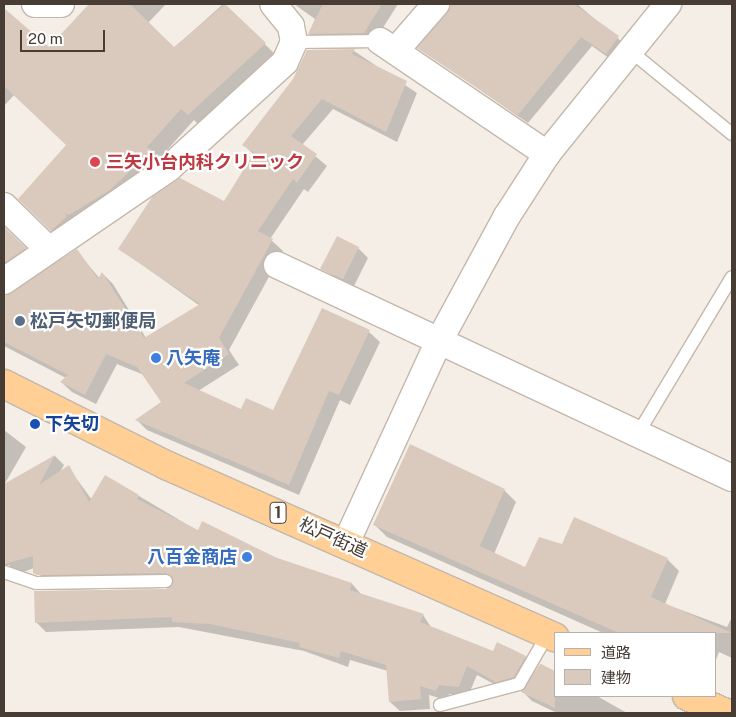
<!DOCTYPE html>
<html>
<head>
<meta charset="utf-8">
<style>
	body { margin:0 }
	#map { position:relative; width:736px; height:717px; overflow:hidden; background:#f5eee6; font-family:"Public Sans","Noto Sans JP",sans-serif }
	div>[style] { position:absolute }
	.shadow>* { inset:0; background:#0003 }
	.building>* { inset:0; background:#dacabe }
	.roads { filter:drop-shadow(1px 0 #c4b7ab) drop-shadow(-1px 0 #c4b7ab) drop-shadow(0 1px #c4b7ab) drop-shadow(0 -1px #c4b7ab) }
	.service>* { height:12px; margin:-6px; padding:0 6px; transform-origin:6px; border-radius:6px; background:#fff }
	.minor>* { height:26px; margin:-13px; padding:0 13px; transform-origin:13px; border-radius:13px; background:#fff }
	.primary>* { height:28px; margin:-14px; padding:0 14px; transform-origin:14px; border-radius:14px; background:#ffcf95 }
	.dots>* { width:14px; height:14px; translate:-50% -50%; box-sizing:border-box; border:2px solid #fff; border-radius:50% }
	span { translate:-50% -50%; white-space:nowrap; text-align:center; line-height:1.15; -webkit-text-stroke:4.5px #fff; paint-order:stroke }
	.shield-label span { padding:1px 4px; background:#fff; border:1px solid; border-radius:4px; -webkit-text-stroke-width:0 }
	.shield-label { font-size:16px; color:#483d35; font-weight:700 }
	.health-label { font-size:18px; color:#be3a42; font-weight:700 }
	.left { translate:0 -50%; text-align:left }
	.service-label { font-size:18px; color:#4e5e75; font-weight:700 }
	.shop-label { font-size:18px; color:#366cbe; font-weight:700 }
	.right { translate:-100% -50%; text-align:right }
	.transit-label { font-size:18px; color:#164399; font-weight:700 }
	.street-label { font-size:18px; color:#483d35 }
	.frame { position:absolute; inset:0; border:5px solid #483d35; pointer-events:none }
	.legend { position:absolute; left:554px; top:632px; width:162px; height:65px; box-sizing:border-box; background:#fff; border:1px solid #b6b1ae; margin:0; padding:6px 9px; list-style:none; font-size:15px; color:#483d35 }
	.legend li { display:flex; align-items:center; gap:10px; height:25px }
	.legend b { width:25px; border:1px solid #b6b1ae }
	.scale { position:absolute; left:20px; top:30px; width:85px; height:22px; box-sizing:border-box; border:2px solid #483d35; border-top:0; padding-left:6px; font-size:15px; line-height:18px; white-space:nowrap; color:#483d35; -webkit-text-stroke:4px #fff; paint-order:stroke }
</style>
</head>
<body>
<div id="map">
	<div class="shadow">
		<div style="clip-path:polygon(90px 4px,166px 4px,148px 23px,174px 48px,223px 4px,276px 55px,200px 126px,194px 120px,159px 159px,162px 163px,63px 242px,20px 198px,67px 145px,14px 95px,4px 106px,4px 19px,8px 14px,49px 49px)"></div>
		<div style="clip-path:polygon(294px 4px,398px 4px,374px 42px,319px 43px,309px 33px,315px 19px)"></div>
		<div style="clip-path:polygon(452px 4px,577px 4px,628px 47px,616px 63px,592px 46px,528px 123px,419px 48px)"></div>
		<div style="clip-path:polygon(308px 51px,354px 51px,417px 93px,397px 142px,333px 109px,302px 145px,327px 166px,308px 192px,304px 189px,270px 239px,283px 251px,229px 350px,239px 365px,198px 391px,242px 411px,274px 412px,322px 309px,369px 332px,380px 342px,350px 405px,340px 400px,299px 495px,147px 430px,137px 420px,163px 403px,144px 375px,117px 364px,96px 404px,72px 392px,61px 382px,66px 378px,4px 346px,4px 303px,77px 251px,100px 279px,103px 274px,113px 284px,146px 338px,200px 306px,120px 249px,224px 203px,254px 155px,244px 145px,294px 80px)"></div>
		<div style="clip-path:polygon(4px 228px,34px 258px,4px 281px)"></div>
		<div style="clip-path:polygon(358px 248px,368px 258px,353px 288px,322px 269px)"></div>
		<div style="clip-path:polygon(4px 430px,26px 447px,4px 485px,55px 456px,64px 465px,60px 472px,68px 467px,92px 500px,139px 496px,198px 531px,352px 584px,361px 594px,423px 615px,431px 627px,494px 652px,525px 657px,535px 667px,507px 691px,477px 675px,468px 696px,449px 694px,446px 700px,429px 695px,430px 709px,400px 711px,390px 702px,388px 671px,350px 660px,348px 667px,304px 651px,179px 627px,46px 632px,36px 622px,166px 590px,174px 582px,48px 584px,34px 568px,18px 574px,9px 565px,4px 566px)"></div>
		<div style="clip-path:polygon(504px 490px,516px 502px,494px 554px,526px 568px,562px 545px,667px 559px,679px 571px,665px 604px,727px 627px,732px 617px,732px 658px,719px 652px,715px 662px,715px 633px,603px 633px,387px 537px,375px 525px)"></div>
		<div style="clip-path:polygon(541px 664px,555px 672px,555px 696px,597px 696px,627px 713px,557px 713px,532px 701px,523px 692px)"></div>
	</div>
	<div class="building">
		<div style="clip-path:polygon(89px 4px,130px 4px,174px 47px,225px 4px,266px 43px,188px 115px,181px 109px,147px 147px,152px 150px,110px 190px,69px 215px,65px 213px,67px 216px,51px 231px,18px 199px,66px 145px,4px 86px,4px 8px,49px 47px)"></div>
		<div style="clip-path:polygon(323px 4px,382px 4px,364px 33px,308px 34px)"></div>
		<div style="clip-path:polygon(451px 4px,574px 4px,619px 36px,606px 54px,581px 37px,518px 115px,417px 48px)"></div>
		<div style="clip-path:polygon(355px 49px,352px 54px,407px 81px,386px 132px,322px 99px,291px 136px,317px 154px,297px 183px,293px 179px,258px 231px,273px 239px,219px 338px,229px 354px,184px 383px,241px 409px,246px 398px,273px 410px,322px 308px,370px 330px,339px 395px,329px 391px,289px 485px,135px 420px,161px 402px,137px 367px,106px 354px,85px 395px,60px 382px,68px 375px,4px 342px,4px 296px,77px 249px,98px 279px,102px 272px,144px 338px,200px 304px,118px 249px,152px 197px,180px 178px,224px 201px,254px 153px,242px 145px,293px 79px,307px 50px)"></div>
		<div style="clip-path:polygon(4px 227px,26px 248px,4px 263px)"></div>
		<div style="clip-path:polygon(337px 236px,359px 247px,343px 279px,320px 269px)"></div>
		<div style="clip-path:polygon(410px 444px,505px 489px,480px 546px,525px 567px,539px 537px,562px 544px,574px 517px,668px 558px,651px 597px,732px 633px,619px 633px,373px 525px)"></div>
		<div style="clip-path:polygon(55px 455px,39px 485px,69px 465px,89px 502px,105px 475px,139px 495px,137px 499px,198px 530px,202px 521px,277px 558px,352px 583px,350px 590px,424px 614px,420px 622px,493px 651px,497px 642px,526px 656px,514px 677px,496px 682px,467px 666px,459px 687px,439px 685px,436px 691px,420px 686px,421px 699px,389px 702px,386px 665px,341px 651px,339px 658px,299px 647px,300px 643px,210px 624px,172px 622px,172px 617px,35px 623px,34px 591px,166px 589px,174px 581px,166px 573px,37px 575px,33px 573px,33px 556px,4px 564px,4px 484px)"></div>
		<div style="clip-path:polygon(540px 664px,555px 671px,555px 708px,521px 692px)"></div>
	</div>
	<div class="roads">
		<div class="service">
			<div style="left:294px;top:42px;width:86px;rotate:-0.7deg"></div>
			<div style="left:629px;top:50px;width:133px;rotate:39.2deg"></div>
			<div style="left:637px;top:435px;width:184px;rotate:-59deg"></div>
			<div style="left:4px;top:572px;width:34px;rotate:19deg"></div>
			<div style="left:36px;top:583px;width:130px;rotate:-0.9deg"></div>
			<div style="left:440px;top:705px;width:82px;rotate:-14.9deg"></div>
			<div style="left:519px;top:684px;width:58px;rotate:-59.9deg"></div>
		</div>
		<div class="minor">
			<div style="left:35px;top:4px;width:26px"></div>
			<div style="left:380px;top:41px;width:202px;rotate:34.1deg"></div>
			<div style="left:397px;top:49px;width:60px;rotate:-49.1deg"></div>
			<div style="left:4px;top:206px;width:62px;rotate:44.3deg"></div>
			<div style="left:277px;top:265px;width:502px;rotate:25.09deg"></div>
			<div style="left:4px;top:281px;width:200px;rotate:-34.4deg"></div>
			<div style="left:169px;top:168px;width:157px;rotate:-42.4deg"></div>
			<div style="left:285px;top:62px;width:22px;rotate:-66deg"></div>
			<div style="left:294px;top:42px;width:16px;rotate:-101deg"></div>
			<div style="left:291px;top:26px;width:28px;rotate:-129deg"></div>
			<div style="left:346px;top:543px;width:220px;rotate:-65.3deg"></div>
			<div style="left:438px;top:343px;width:145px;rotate:-61.5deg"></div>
			<div style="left:507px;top:216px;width:74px;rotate:-57.2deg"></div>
			<div style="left:547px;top:154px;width:193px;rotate:-51.1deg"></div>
		</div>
		<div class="primary">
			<div style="left:4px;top:384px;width:181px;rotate:26.6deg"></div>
			<div style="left:166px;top:465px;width:425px;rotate:23.9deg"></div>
			<div style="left:687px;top:696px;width:43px;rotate:23.6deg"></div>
		</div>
	</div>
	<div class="dots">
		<div style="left:95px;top:162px;background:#e0444e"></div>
		<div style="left:20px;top:321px;background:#5c6f8a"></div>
		<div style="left:156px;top:358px;background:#3f7fe0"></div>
		<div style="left:35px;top:424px;background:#1a4fb4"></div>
		<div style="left:247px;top:557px;background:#3f7fe0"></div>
	</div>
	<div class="shield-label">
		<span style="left:278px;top:513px">1</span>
	</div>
	<div class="health-label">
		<span class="left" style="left:106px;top:162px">三矢小台内科クリニック</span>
	</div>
	<div class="service-label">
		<span class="left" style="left:30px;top:321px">松戸矢切郵便局</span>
	</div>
	<div class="shop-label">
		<span class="left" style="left:166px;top:358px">八矢庵</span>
		<span class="right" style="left:237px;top:557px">八百金商店</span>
	</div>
	<div class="transit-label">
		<span class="left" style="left:45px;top:424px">下矢切</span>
	</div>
	<div class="street-label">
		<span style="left:333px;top:538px;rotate:24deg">松戸街道</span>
	</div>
	<div class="frame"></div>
	<ul class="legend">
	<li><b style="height:6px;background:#ffcf95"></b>道路</li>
	<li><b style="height:14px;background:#dacabe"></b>建物</li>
	</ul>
	<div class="scale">20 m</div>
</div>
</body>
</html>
